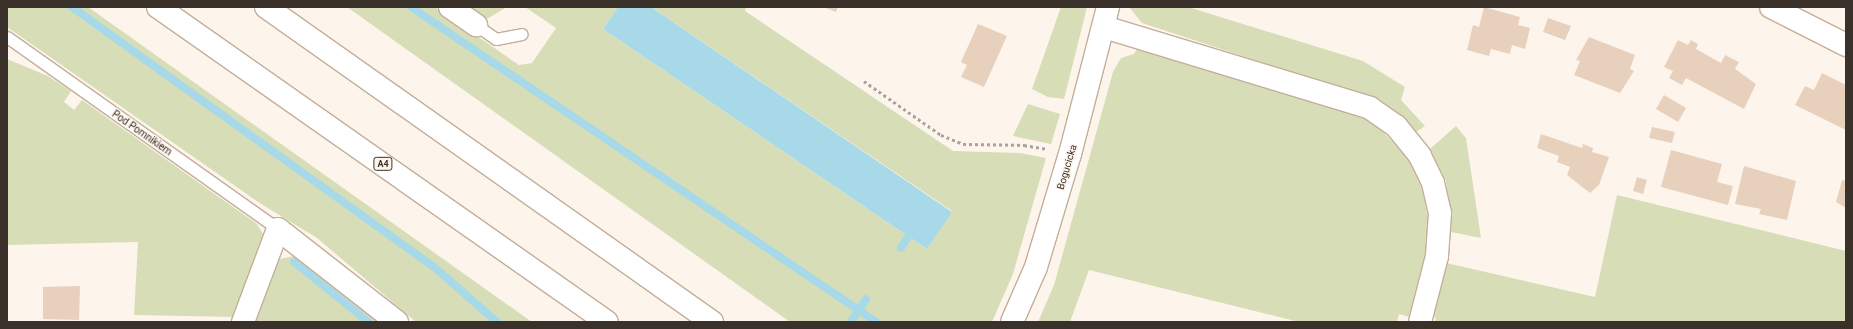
<!DOCTYPE html>
<html>
<head>
<meta charset="utf-8">
<style>
	body { margin:0 }
	#map { position:relative; width:1853px; height:329px; overflow:hidden; background:#fdf4ec; font-family:Roboto,sans-serif }
	div>[style] { position:absolute }
	.green>* { inset:0; background:#d7deb7 }
	.water>* { inset:0; background:#a8d9e8 }
	.stream>* { height:8px; margin:-4px; padding:0 4px; transform-origin:4px; border-radius:4px; background:#a8d9e8 }
	.building>* { inset:0; background:#e7d1bd }
	.path>* { height:2.5px; margin-top:-1.25px; transform-origin:0; background:repeating-linear-gradient(90deg,#aba39b 0 3px,transparent 0 6px) }
	.roads { filter:drop-shadow(1px 0 #c3ae9a) drop-shadow(-1px 0 #c3ae9a) drop-shadow(0 1px #c3ae9a) drop-shadow(0 -1px #c3ae9a) }
	.lane>* { height:11px; margin:-5.5px; padding:0 5.5px; transform-origin:5.5px; border-radius:5.5px; background:#fff }
	.street>* { height:22px; margin:-11px; padding:0 11px; transform-origin:11px; border-radius:11px; background:#fff }
	.highway>* { height:22px; margin:-11px; padding:0 11px; transform-origin:11px; border-radius:11px; background:#fff }
	span { translate:-50% -50%; white-space:nowrap; text-align:center; line-height:1.15; -webkit-text-stroke:3px #fdf4ec; paint-order:stroke }
	.shield-label span { padding:1px 3px; background:#fdf4ec; border:1px solid; border-radius:3px; -webkit-text-stroke-width:0 }
	.shield-label { font-size:9px; color:#3a322a; font-weight:700 }
	.street-label { font-size:10px; color:#3a322a }
	.frame { position:absolute; inset:0; border:8px solid #3a322a; pointer-events:none }
</style>
</head>
<body>
<div id="map">
	<div class="green">
		<div style="clip-path:polygon(7px 7px,88px 7px,532px 322px,416px 322px,317px 238px,258px 202px,7px 27px)"></div>
		<div style="clip-path:polygon(347px 7px,435px 7px,519px 65px,532px 63px,556px 28px,525px 7px,618px 7px,603px 29px,927px 249px,952px 211px,651px 7px,746px 7px,745px 11px,953px 151px,1020px 153px,1046px 158px,1013px 274px,992px 322px,790px 322px)"></div>
		<div style="clip-path:polygon(466px 7px,507px 7px,485px 20px)"></div>
		<div style="clip-path:polygon(1061px 7px,1087px 7px,1064px 99px,1048px 97px,1032px 89px)"></div>
		<div style="clip-path:polygon(1129px 7px,1188px 7px,1363px 61px,1405px 87px,1401px 100px,1425px 126px,1416px 132px,1370px 98px,1142px 23px)"></div>
		<div style="clip-path:polygon(1137px 49px,1362px 116px,1382px 131px,1411px 160px,1424px 195px,1430px 233px,1428px 258px,1413px 318px,1399px 314px,1397px 322px,1299px 322px,1089px 270px,1070px 322px,1038px 322px,1054px 285px,1113px 72px,1121px 58px,1134px 54px)"></div>
		<div style="clip-path:polygon(7px 59px,48px 76px,71px 91px,64px 102px,74px 110px,82px 100px,257px 224px,264px 236px,237px 317px,134px 315px,138px 242px,7px 245px)"></div>
		<div style="clip-path:polygon(1028px 104px,1060px 114px,1051px 144px,1013px 136px)"></div>
		<div style="clip-path:polygon(1456px 126px,1466px 138px,1481px 238px,1451px 232px,1446px 181px,1430px 149px)"></div>
		<div style="clip-path:polygon(1617px 195px,1846px 251px,1846px 322px,1435px 322px,1436px 318px,1430px 315px,1442px 262px,1595px 297px)"></div>
		<div style="clip-path:polygon(300px 255px,386px 322px,251px 322px,272px 266px,279px 259px)"></div>
	</div>
	<div class="water">
		<div style="clip-path:polygon(618px 7px,651px 7px,952px 212px,927px 249px,603px 29px)"></div>
	</div>
	<div class="stream">
		<div style="left:72px;top:7px;width:444px;rotate:35.7deg"></div>
		<div style="left:433px;top:266px;width:85px;rotate:41.2deg"></div>
		<div style="left:411px;top:7px;width:562px;rotate:34.11deg"></div>
		<div style="left:901px;top:248px;width:13px;rotate:-58deg"></div>
		<div style="left:294px;top:262px;width:96px;rotate:38.7deg"></div>
		<div style="left:852px;top:320px;width:25px;rotate:-56deg"></div>
	</div>
	<div class="building">
		<div style="clip-path:polygon(823px 7px,838px 7px,836px 12px)"></div>
		<div style="clip-path:polygon(1484px 7px,1520px 17px,1518px 25px,1530px 28px,1525px 49px,1512px 45px,1510px 54px,1491px 49px,1489px 56px,1467px 50px,1473px 25px,1479px 27px)"></div>
		<div style="clip-path:polygon(1548px 18px,1571px 26px,1565px 40px,1543px 32px)"></div>
		<div style="clip-path:polygon(978px 24px,1007px 36px,984px 87px,961px 77px,967px 65px,961px 62px)"></div>
		<div style="clip-path:polygon(1589px 37px,1635px 55px,1630px 69px,1634px 71px,1620px 93px,1574px 75px,1580px 61px,1576px 60px)"></div>
		<div style="clip-path:polygon(1678px 40px,1688px 45px,1691px 40px,1698px 44px,1696px 49px,1721px 63px,1725px 55px,1739px 62px,1735px 69px,1756px 84px,1744px 109px,1686px 78px,1682px 85px,1669px 78px,1673px 71px,1664px 67px)"></div>
		<div style="clip-path:polygon(1822px 73px,1846px 85px,1846px 130px,1795px 105px,1805px 86px,1814px 90px)"></div>
		<div style="clip-path:polygon(1664px 95px,1686px 108px,1678px 122px,1656px 109px)"></div>
		<div style="clip-path:polygon(1652px 127px,1675px 132px,1672px 143px,1649px 138px)"></div>
		<div style="clip-path:polygon(1541px 134px,1582px 148px,1583px 144px,1593px 148px,1592px 152px,1609px 157px,1599px 185px,1590px 193px,1567px 175px,1570px 167px,1557px 162px,1559px 156px,1537px 148px)"></div>
		<div style="clip-path:polygon(1671px 150px,1722px 164px,1717px 182px,1733px 186px,1728px 205px,1661px 187px)"></div>
		<div style="clip-path:polygon(1744px 166px,1796px 181px,1787px 220px,1759px 214px,1761px 209px,1735px 204px)"></div>
		<div style="clip-path:polygon(1637px 177px,1647px 180px,1643px 194px,1633px 191px)"></div>
		<div style="clip-path:polygon(1842px 180px,1846px 181px,1846px 208px,1836px 202px)"></div>
		<div style="clip-path:polygon(80px 286px,79px 320px,43px 319px,43px 287px)"></div>
	</div>
	<div class="path">
		<div style="left:864px;top:81px;width:94px;rotate:35deg"></div>
		<div style="left:941px;top:135px;width:24px;rotate:22deg"></div>
		<div style="left:963px;top:144px;width:61px;rotate:0.9deg"></div>
		<div style="left:1024px;top:145px;width:22px;rotate:10deg"></div>
	</div>
	<div class="roads">
		<div class="lane">
			<div style="left:476px;top:25px;width:24px;rotate:35deg"></div>
			<div style="left:496px;top:39px;width:26px;rotate:-11deg"></div>
			<div style="left:7px;top:37px;width:332px;rotate:35.3deg"></div>
		</div>
		<div class="street">
			<div style="left:450px;top:7px;width:32px;rotate:35deg"></div>
			<div style="left:1771px;top:7px;width:84px;rotate:26.9deg"></div>
			<div style="left:1104px;top:27px;width:278px;rotate:16.9deg"></div>
			<div style="left:1370px;top:108px;width:32px;rotate:35deg"></div>
			<div style="left:1396px;top:126px;width:38px;rotate:51deg"></div>
			<div style="left:1420px;top:156px;width:30px;rotate:64deg"></div>
			<div style="left:1433px;top:183px;width:31px;rotate:77deg"></div>
			<div style="left:1440px;top:213px;width:43px;rotate:94deg"></div>
			<div style="left:1437px;top:256px;width:68px;rotate:104.4deg"></div>
			<div style="left:243px;top:322px;width:99px;rotate:-69.4deg"></div>
			<div style="left:278px;top:229px;width:151px;rotate:38deg"></div>
			<div style="left:1012px;top:322px;width:60px;rotate:-66.4deg"></div>
			<div style="left:1036px;top:267px;width:118px;rotate:-73.3deg"></div>
			<div style="left:1070px;top:154px;width:152px;rotate:-75.5deg"></div>
		</div>
		<div class="highway">
			<div style="left:158px;top:7px;width:548px;rotate:35.05deg"></div>
			<div style="left:266px;top:7px;width:546px;rotate:35.23deg"></div>
		</div>
	</div>
	<div class="shield-label">
		<span style="left:383px;top:164px">A4</span>
	</div>
	<div class="street-label">
		<span style="left:142px;top:133px;rotate:35deg">Pod Pomnikiem</span>
		<span style="left:1067px;top:167px;rotate:-73deg">Bogucicka</span>
	</div>
	<div class="frame"></div>
</div>
</body>
</html>
